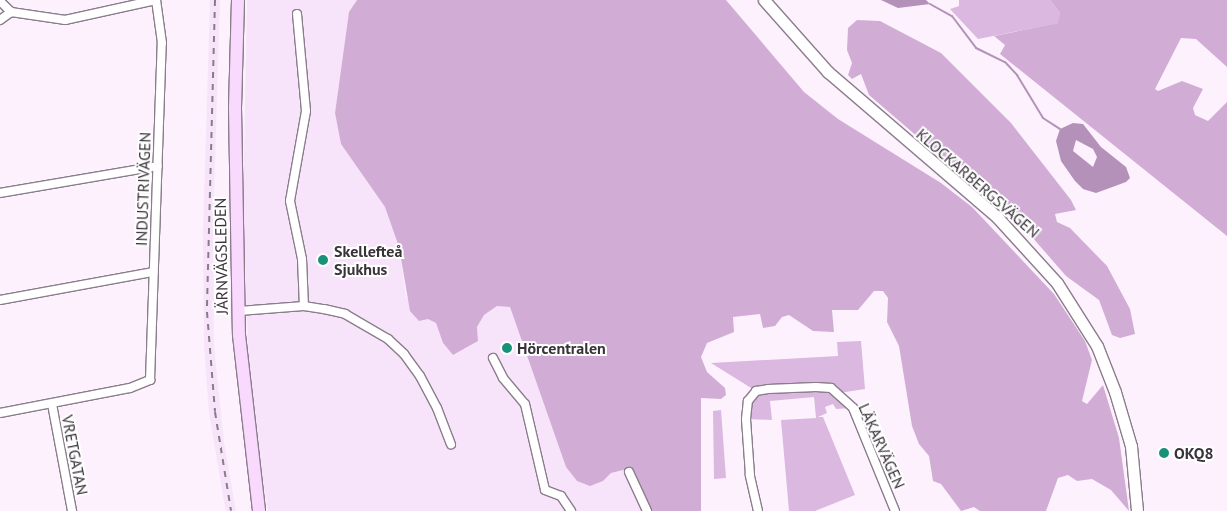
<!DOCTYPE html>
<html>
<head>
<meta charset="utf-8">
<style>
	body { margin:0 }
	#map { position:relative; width:1227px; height:511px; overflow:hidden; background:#fdf1fe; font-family:"PT Sans",sans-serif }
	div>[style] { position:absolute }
	.built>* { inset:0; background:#f8e4fa }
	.green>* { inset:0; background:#dbb8df }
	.forest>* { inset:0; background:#d1add6 }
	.water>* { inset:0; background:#b491b9 }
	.stream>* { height:2px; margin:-1px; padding:0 1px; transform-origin:1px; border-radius:1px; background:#b491b9 }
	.roads { filter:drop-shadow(1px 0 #8a7d8b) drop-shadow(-1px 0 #8a7d8b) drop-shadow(0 1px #8a7d8b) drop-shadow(0 -1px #8a7d8b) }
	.minor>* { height:8px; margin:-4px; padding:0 4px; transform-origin:4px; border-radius:4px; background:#fff }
	.secondary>* { height:11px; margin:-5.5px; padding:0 5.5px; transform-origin:5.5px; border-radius:5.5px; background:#fff }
	.primary>* { height:12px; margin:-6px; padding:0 6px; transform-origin:6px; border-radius:6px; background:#fad9fe }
	.rail>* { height:2px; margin-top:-1px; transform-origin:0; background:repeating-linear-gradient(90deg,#867e87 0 6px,transparent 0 12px) }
	.dots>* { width:14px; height:14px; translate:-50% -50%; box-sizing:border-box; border:2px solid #fff; border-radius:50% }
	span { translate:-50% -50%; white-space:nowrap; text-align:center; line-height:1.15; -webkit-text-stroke:4px #fff; paint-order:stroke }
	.street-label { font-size:16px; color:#383339 }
	.poi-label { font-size:16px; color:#383339; font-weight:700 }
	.left { translate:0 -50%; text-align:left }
</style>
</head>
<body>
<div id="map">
	<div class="built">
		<div style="clip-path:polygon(210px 0,220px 0,213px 230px,214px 345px,224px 442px,236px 511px,226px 511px,224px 502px,209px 413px,204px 346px,203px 230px)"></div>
		<div style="clip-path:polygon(247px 0,357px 0,349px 13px,335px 113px,341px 144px,385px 207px,399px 247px,406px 297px,436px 323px,443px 343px,453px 355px,478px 341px,477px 327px,484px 315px,497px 306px,510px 307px,566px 467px,603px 481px,611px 473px,631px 468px,651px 511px,268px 511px,255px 435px,248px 346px,243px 206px)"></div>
	</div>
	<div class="green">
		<div style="clip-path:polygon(959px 0,1050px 0,1060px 13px,1059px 23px,978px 39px,950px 9px,959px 6px)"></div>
		<div style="clip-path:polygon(861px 341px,865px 389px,839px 393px,853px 408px,836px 409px,833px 404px,825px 407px,827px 413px,818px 417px,823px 417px,855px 495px,815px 511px,789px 511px,781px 420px,816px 418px,814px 397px,770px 401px,772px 420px,746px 419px,748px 401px,756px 391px,711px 363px,838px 356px,837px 342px)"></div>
		<div style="clip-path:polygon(721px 410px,726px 478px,714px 479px,713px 411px)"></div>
	</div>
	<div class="forest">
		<div style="clip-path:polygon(357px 0,726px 0,804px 92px,838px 119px,941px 183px,972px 207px,1054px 294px,1085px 341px,1092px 360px,1082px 401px,1087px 404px,1103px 385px,1119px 438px,1129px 511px,1111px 490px,1092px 479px,1077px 481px,1068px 475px,1058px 478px,1046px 511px,980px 511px,974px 507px,961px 511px,941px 484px,933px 481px,929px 456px,919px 444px,912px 426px,899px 346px,887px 322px,888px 298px,883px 291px,874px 291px,858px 310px,832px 310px,834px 332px,813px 331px,789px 315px,782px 317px,775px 326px,763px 328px,760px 314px,733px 317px,734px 332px,707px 343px,701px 357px,707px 372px,725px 388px,726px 395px,721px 399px,701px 398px,701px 511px,651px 511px,631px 468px,611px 473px,603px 481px,590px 486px,577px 481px,566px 467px,510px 307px,497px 306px,484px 315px,477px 327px,478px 341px,453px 355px,443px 343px,436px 323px,428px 319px,419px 321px,410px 311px,399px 247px,385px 207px,341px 144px,335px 113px,349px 12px)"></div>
		<div style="clip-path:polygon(1050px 0,1227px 0,1227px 67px,1196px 39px,1181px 38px,1155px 89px,1158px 91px,1182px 81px,1203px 89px,1193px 108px,1195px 115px,1208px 121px,1227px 102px,1227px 236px,1000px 54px,1005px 45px,994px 36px,1058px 23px,1060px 13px)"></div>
		<div style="clip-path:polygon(857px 20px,880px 21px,941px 53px,1011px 123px,1071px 200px,1076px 210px,1055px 214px,1057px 222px,1070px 228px,1107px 266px,1130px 309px,1135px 334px,1120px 338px,1112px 335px,1099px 300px,1066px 276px,998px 198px,981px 190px,965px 171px,947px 162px,869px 95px,861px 74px,852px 79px,848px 75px,852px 63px,847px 50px,848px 28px)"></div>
	</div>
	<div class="water">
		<div style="clip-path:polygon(881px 0,926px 0,930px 4px,898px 8px)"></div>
		<div style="clip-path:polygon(evenodd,1073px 123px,1083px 124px,1101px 147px,1126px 167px,1130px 178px,1126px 182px,1096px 193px,1083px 189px,1075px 181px,1061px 161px,1056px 141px,1060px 129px,1073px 123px,1076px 140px,1093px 149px,1097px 157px,1093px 167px,1073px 151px,1076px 140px)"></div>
	</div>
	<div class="stream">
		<div style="left:930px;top:4px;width:25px;rotate:29deg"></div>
		<div style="left:952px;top:16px;width:40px;rotate:53deg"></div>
		<div style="left:976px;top:48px;width:32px;rotate:26deg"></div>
		<div style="left:1005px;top:62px;width:18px;rotate:47deg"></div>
		<div style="left:1017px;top:75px;width:50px;rotate:58.8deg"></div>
		<div style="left:1043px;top:118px;width:20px;rotate:33deg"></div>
	</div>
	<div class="roads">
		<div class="minor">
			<div style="left:0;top:1px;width:16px;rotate:45deg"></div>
			<div style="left:297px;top:14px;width:97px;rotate:84.7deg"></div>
			<div style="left:306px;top:111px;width:91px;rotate:100.1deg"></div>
			<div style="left:290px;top:201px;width:59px;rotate:78.3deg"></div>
			<div style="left:302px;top:259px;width:47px;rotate:87.6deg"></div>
			<div style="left:0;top:20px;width:14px;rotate:-36deg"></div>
			<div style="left:11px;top:12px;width:55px;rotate:8.4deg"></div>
			<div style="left:65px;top:20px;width:93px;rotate:-12.4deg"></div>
			<div style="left:0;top:193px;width:160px;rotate:-9.7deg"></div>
			<div style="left:0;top:300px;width:156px;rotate:-10.4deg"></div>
			<div style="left:239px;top:311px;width:65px;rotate:-4.4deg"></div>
			<div style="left:304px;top:306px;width:20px;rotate:9deg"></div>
			<div style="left:324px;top:309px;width:22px;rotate:13deg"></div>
			<div style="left:345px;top:314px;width:50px;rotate:30.2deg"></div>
			<div style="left:388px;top:339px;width:22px;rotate:43deg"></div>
			<div style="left:404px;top:354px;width:27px;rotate:54deg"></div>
			<div style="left:420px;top:376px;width:36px;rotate:62deg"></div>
			<div style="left:437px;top:408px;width:39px;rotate:69deg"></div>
			<div style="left:493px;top:358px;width:22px;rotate:63deg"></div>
			<div style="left:503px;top:378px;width:34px;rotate:50deg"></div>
			<div style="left:525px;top:404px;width:88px;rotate:76.9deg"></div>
			<div style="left:545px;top:490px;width:17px;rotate:21deg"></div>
			<div style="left:561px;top:496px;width:18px;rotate:56deg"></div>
			<div style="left:52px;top:404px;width:109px;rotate:79.4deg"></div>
			<div style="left:0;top:413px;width:132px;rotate:-10.9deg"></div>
			<div style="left:130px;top:388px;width:22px;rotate:-22deg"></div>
			<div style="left:150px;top:380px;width:337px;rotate:-88deg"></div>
			<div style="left:162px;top:43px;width:43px;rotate:-97.9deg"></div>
			<div style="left:629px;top:472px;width:43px;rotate:65.2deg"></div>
			<div style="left:758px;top:511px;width:37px;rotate:-103deg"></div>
			<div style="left:750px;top:475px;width:56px;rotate:-94.1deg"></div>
			<div style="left:746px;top:419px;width:18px;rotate:-84deg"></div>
			<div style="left:748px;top:401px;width:13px;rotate:-51deg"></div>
			<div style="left:756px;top:391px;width:12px;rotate:-9deg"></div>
			<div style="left:768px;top:389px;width:48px;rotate:-2.4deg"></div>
			<div style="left:816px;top:387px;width:15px;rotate:4deg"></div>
			<div style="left:831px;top:388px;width:30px;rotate:42deg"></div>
			<div style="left:853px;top:408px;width:111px;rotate:67.8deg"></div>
		</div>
		<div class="secondary">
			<div style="left:764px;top:0;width:96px;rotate:48.4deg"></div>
			<div style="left:828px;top:72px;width:223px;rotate:40.6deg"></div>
			<div style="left:997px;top:217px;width:89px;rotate:47.7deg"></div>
			<div style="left:1057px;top:283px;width:75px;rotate:57.6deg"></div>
			<div style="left:1097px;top:346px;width:49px;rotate:68.6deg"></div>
			<div style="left:1115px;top:392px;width:56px;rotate:73.5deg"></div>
			<div style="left:1131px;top:446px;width:65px;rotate:84.7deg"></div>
		</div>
		<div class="primary">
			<div style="left:238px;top:0;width:108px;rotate:91.6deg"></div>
			<div style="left:235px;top:108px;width:227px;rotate:89deg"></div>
			<div style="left:239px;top:335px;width:177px;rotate:83.5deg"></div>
		</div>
	</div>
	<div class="rail">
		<div style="left:215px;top:0;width:312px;rotate:91.5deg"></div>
		<div style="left:207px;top:312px;width:100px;rotate:85.4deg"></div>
		<div style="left:215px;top:412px;width:100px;rotate:80.8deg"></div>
	</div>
	<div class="dots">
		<div style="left:323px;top:260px;background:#189278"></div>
		<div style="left:507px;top:348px;background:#189278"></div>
		<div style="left:1164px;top:453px;background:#189278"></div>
	</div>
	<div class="street-label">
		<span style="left:978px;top:183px;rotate:41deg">KLOCKARBERGSVÄGEN</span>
		<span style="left:143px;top:189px;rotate:-88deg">INDUSTRIVÄGEN</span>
		<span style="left:221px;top:256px;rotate:-91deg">JÄRNVÄGSLEDEN</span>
		<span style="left:882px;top:446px;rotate:66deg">LÄKARVÄGEN</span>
		<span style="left:75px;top:455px;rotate:79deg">VRETGATAN</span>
	</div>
	<div class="poi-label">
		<span class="left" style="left:334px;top:260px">Skellefteå<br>Sjukhus</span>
		<span class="left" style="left:517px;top:348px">Hörcentralen</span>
		<span class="left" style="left:1174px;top:453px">OKQ8</span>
	</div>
</div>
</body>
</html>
